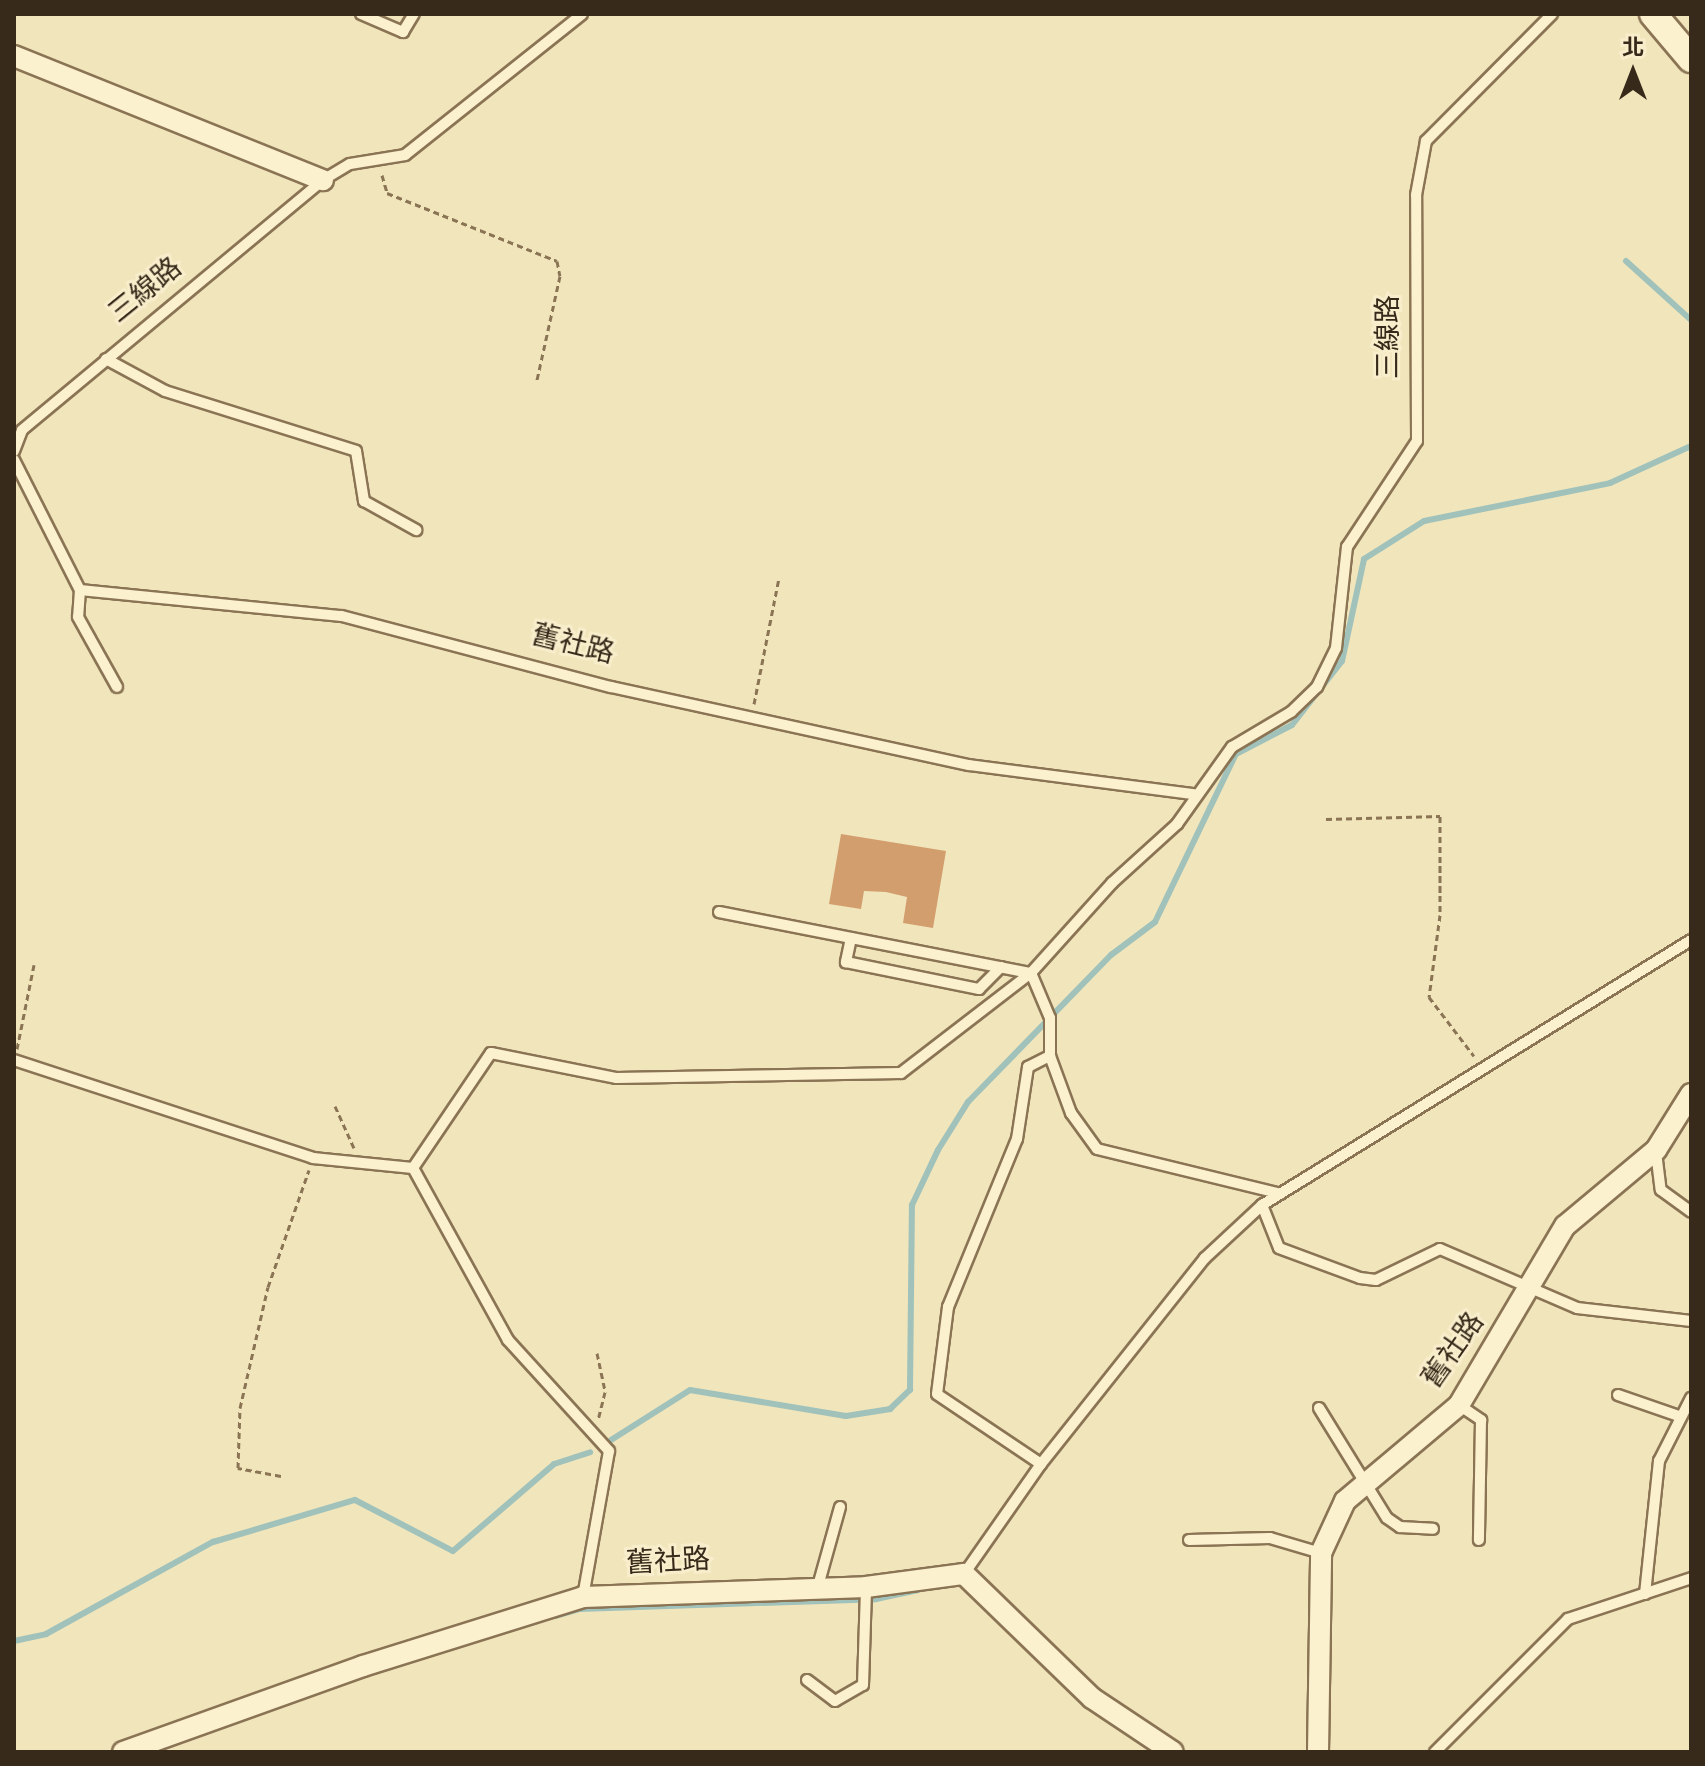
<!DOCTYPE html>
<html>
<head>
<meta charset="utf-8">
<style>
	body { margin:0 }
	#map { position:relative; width:1705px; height:1766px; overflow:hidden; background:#f1e5bc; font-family:Bitter,"Noto Sans TC",serif }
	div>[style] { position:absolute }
	.stream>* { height:6px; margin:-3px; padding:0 3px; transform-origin:3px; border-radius:3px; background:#a0c2ba }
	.building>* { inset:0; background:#d39e6e }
	.path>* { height:3px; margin-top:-1.5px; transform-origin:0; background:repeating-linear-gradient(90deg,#8a7454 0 6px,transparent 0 10px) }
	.roads { filter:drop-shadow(2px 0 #8a7454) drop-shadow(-2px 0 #8a7454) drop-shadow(0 2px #8a7454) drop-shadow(0 -2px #8a7454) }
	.service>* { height:10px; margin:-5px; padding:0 5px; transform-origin:5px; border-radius:5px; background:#fcf1cf }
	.minor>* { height:20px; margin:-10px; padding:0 10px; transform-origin:10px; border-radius:10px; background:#fcf1cf }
	.tertiary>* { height:26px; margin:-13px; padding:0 13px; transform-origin:13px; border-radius:13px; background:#fcf1cf }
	span { translate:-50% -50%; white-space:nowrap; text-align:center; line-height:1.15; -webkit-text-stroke:6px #f8eecc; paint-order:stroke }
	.street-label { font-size:28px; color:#382a1a }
	.frame { position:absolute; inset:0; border:16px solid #382a1a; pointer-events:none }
	.north { position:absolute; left:1593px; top:32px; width:80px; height:80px; -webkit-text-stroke:6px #f8eecc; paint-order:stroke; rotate:0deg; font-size:22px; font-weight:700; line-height:32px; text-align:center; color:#382a1a }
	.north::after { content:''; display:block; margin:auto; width:28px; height:36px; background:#382a1a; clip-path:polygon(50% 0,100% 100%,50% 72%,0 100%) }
</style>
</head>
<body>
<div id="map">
	<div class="stream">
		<div style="left:1626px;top:261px;width:88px;rotate:42.2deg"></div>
		<div style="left:611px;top:1440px;width:93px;rotate:-32.3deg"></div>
		<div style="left:690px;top:1390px;width:158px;rotate:9.5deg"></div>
		<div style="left:846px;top:1416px;width:45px;rotate:-9deg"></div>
		<div style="left:890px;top:1409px;width:28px;rotate:-44deg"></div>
		<div style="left:910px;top:1390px;width:185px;rotate:-89.4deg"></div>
		<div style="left:912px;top:1205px;width:61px;rotate:-64.7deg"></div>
		<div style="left:938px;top:1150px;width:57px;rotate:-58deg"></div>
		<div style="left:968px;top:1102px;width:205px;rotate:-45.8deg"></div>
		<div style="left:1111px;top:955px;width:55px;rotate:-36.9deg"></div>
		<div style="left:1155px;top:922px;width:187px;rotate:-64.3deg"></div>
		<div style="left:1236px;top:754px;width:63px;rotate:-27.4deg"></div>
		<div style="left:1292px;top:725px;width:81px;rotate:-52deg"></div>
		<div style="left:1342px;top:661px;width:104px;rotate:-77.8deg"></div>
		<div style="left:1364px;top:559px;width:71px;rotate:-32.3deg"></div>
		<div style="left:1424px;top:521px;width:190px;rotate:-11.5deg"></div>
		<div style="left:1610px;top:483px;width:89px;rotate:-24.6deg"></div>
		<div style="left:555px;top:1616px;width:25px;rotate:-16deg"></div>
		<div style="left:579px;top:1609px;width:297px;rotate:-1.9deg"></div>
		<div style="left:876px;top:1599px;width:43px;rotate:-12.1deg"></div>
		<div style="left:14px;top:1641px;width:33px;rotate:-12deg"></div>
		<div style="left:46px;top:1634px;width:191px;rotate:-28.9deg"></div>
		<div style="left:213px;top:1542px;width:148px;rotate:-16.5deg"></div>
		<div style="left:355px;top:1500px;width:110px;rotate:27.5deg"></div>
		<div style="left:453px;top:1551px;width:133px;rotate:-40.7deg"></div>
		<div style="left:554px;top:1464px;width:38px;rotate:-18deg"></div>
	</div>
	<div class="building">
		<div style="clip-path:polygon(841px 834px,946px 851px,933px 928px,903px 923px,907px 897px,886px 892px,864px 891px,861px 909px,829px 904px)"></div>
	</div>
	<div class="path">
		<div style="left:382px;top:175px;width:19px;rotate:74deg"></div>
		<div style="left:387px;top:193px;width:183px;rotate:21.8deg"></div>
		<div style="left:557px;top:261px;width:15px;rotate:79deg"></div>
		<div style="left:560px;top:276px;width:107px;rotate:102.5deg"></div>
		<div style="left:754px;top:704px;width:128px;rotate:-78.8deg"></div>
		<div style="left:1326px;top:819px;width:114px;rotate:-1.5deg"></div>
		<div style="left:1440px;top:816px;width:99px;rotate:90deg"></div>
		<div style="left:1440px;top:915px;width:83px;rotate:97.6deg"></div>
		<div style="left:1429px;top:997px;width:74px;rotate:52.7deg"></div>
		<div style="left:17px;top:1049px;width:86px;rotate:-78.6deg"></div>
		<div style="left:335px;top:1106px;width:46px;rotate:65.7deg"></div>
		<div style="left:597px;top:1353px;width:40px;rotate:78deg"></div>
		<div style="left:605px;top:1392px;width:29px;rotate:104deg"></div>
		<div style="left:281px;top:1476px;width:44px;rotate:-169.5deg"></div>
		<div style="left:238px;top:1468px;width:60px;rotate:-88.1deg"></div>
		<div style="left:240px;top:1408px;width:124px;rotate:-77deg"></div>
		<div style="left:268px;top:1287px;width:124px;rotate:-70.7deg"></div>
	</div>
	<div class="roads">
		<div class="service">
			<div style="left:361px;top:14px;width:46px;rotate:23.2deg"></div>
			<div style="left:403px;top:32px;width:21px;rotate:-59deg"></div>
			<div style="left:106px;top:359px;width:67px;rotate:28.5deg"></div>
			<div style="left:165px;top:391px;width:200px;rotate:17.4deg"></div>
			<div style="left:356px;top:451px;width:51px;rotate:80.9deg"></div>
			<div style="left:364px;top:501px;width:60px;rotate:29.1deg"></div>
			<div style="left:14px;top:451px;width:22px;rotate:-69deg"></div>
			<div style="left:22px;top:430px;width:391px;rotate:-39.7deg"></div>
			<div style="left:323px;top:180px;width:31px;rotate:-31deg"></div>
			<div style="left:350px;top:164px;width:56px;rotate:-9.3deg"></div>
			<div style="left:405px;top:155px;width:226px;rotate:-38.5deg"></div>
			<div style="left:14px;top:460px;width:146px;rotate:63.1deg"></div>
			<div style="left:80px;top:590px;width:263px;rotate:5.7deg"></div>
			<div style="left:342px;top:616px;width:278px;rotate:14.8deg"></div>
			<div style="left:611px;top:687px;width:366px;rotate:12.3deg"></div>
			<div style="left:969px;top:765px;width:226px;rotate:7.4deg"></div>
			<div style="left:80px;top:590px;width:27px;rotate:94deg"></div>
			<div style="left:78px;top:617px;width:80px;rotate:60.9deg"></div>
			<div style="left:719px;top:912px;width:318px;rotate:11.1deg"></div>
			<div style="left:1031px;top:973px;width:49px;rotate:67.1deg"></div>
			<div style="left:1050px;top:1018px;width:38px;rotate:90deg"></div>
			<div style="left:1050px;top:1056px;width:61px;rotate:69.8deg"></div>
			<div style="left:1071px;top:1113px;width:44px;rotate:54.2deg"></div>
			<div style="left:1097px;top:1149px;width:189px;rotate:13.7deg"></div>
			<div style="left:851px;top:938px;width:25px;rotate:102deg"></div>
			<div style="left:846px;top:962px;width:136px;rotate:11.5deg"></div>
			<div style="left:979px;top:989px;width:31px;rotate:-45deg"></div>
			<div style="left:14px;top:1060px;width:315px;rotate:18.1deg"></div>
			<div style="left:313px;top:1158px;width:100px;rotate:5.7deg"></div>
			<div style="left:1656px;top:1152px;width:38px;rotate:83deg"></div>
			<div style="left:1661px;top:1190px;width:37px;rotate:36deg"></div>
			<div style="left:1262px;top:1205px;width:46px;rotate:68.4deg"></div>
			<div style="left:1279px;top:1248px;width:86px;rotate:20.3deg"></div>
			<div style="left:1360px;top:1278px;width:16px;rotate:7deg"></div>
			<div style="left:1376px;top:1280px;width:71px;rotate:-25.8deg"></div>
			<div style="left:1440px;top:1249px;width:149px;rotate:23.3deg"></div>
			<div style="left:1577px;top:1308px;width:115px;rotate:6.5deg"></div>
			<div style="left:1618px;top:1395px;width:65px;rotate:19deg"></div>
			<div style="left:1459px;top:1405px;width:27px;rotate:34deg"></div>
			<div style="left:1481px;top:1420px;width:120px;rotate:91deg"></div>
			<div style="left:1319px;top:1408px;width:129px;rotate:58.3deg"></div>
			<div style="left:1387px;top:1518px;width:16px;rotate:35deg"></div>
			<div style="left:1400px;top:1527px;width:33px;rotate:3deg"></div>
			<div style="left:1041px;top:1464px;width:125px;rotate:-146.1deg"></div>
			<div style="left:937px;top:1394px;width:88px;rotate:-82.8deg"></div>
			<div style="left:948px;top:1307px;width:182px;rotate:-67.7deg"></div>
			<div style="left:1017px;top:1139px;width:73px;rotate:-81.3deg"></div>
			<div style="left:1028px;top:1067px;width:25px;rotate:-27deg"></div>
			<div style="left:1189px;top:1540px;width:81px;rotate:-1.4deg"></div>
			<div style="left:1270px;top:1538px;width:53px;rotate:16.4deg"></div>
			<div style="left:964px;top:1574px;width:134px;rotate:-55deg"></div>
			<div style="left:1041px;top:1464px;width:263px;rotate:-51.5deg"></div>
			<div style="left:1205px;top:1258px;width:78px;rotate:-42.9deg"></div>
			<div style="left:1262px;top:1205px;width:504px;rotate:-31.7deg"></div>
			<div style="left:818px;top:1586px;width:82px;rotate:-74.4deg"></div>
			<div style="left:1645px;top:1594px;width:134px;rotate:-84deg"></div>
			<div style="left:1659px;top:1461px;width:71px;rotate:-63.1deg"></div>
			<div style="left:583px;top:1597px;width:148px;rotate:-79.9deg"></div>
			<div style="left:609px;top:1451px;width:150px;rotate:-132.3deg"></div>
			<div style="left:508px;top:1340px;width:196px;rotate:-118.9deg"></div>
			<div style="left:413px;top:1168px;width:139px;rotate:-55.9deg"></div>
			<div style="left:491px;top:1053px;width:127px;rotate:11.3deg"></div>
			<div style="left:616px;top:1078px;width:285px;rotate:-1deg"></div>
			<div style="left:901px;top:1073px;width:164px;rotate:-37.6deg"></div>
			<div style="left:1031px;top:973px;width:121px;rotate:-48deg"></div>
			<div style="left:1112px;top:883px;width:88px;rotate:-42.2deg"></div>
			<div style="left:1177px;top:824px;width:95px;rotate:-54.5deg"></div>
			<div style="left:1232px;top:747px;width:69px;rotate:-30.7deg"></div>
			<div style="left:1291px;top:712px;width:36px;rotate:-44deg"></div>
			<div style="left:1317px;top:687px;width:43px;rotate:-64deg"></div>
			<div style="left:1336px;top:648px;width:102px;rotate:-83.8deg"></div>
			<div style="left:1347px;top:547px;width:127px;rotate:-56.6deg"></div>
			<div style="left:1417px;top:441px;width:246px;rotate:-90.2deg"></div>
			<div style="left:1416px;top:195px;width:55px;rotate:-79.5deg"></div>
			<div style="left:1426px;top:141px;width:179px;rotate:-45.2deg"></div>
			<div style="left:807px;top:1680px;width:35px;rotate:37deg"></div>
			<div style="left:835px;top:1701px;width:32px;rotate:-30deg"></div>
			<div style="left:863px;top:1685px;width:98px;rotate:-88.2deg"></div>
			<div style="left:1435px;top:1752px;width:188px;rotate:-45deg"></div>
			<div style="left:1568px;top:1619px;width:130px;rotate:-18.4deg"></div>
		</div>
		<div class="minor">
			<div style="left:14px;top:56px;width:333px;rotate:21.9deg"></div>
			<div style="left:123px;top:1752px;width:255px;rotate:-19.7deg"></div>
			<div style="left:363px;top:1666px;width:231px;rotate:-17.4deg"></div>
			<div style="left:583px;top:1597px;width:283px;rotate:-2deg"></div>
			<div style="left:866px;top:1587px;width:99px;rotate:-7.6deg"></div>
			<div style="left:964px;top:1574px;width:178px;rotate:44.1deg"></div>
			<div style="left:1092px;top:1698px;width:97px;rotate:33.7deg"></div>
			<div style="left:1318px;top:1752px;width:199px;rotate:-89.1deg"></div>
			<div style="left:1321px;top:1553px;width:57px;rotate:-65.2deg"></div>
			<div style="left:1345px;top:1501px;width:149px;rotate:-40.1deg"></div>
			<div style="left:1459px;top:1405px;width:208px;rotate:-59.4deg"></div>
			<div style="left:1565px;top:1226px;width:119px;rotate:-39.9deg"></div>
			<div style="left:1656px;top:1150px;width:66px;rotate:-58deg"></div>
		</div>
		<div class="tertiary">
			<div style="left:1653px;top:14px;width:59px;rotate:49.8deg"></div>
		</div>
	</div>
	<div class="street-label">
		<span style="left:145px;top:290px;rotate:-39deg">三線路</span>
		<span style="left:1388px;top:337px;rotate:-90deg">三線路</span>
		<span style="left:573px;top:644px;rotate:14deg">舊社路</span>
		<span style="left:1453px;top:1350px;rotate:-55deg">舊社路</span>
		<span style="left:668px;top:1561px;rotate:-3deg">舊社路</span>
	</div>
	<div class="frame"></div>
	<div class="north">北</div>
</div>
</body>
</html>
